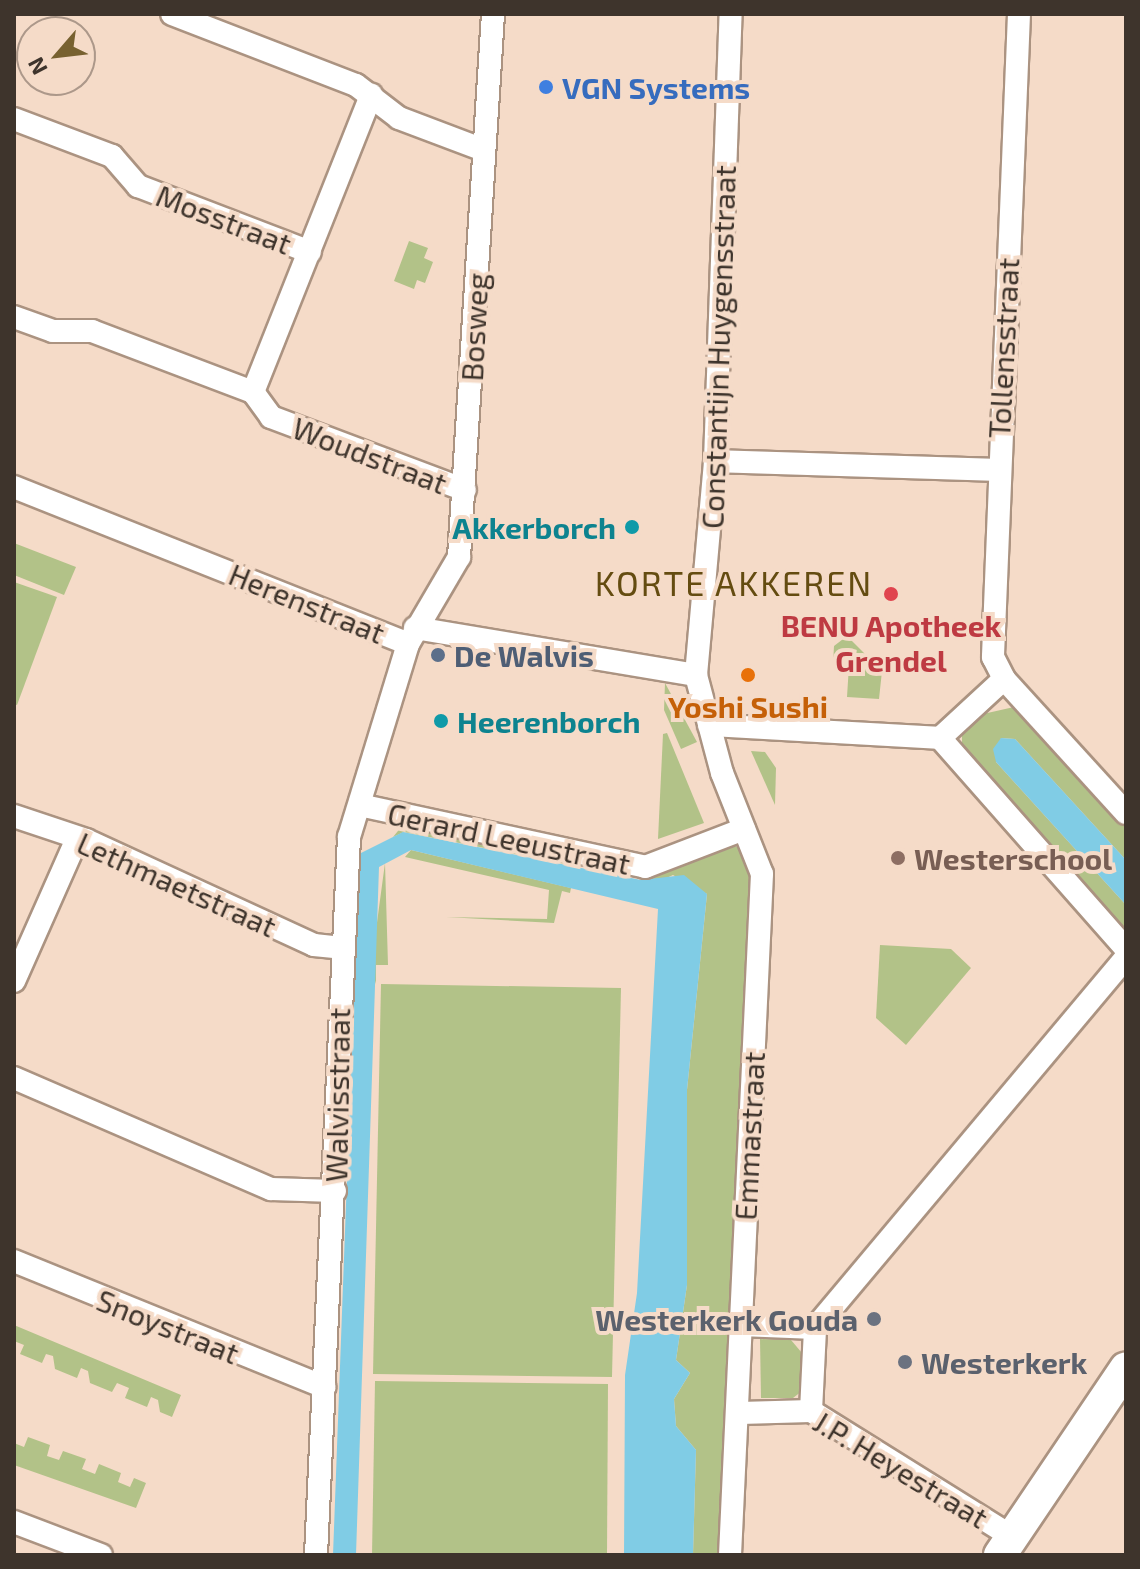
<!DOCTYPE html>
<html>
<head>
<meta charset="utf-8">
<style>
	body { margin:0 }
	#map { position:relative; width:1140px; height:1569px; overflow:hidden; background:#f5dbc8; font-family:"Exo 2",sans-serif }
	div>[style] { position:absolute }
	.green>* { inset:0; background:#b2c288 }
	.water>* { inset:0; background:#80cce5 }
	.roads { filter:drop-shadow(2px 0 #ab9381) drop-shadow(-2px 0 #ab9381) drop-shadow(0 2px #ab9381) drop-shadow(0 -2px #ab9381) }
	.street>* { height:22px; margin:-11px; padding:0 11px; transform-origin:11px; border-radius:11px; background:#fff }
	.secondary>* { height:32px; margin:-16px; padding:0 16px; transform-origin:16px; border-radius:16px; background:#fff }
	.dots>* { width:22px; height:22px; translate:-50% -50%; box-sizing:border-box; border:4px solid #f5dbc8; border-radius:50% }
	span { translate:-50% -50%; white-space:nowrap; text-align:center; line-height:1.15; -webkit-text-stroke:8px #f5dbc8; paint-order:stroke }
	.shop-label { font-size:30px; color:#366cbe; font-weight:700 }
	.left { translate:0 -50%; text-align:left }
	.street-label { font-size:30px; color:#3e342c }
	.culture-label { font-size:30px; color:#0d838f; font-weight:700 }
	.right { translate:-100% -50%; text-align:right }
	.health-label { font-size:30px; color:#be3a42; font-weight:700 }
	.service-label { font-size:30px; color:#4e5e75; font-weight:700 }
	.food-label { font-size:30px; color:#c56008; font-weight:700 }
	.education-label { font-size:30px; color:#785e54; font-weight:700 }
	.worship-label { font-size:30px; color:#5b616d; font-weight:700 }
	.quarter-label { font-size:34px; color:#644c11; letter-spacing:2px }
	.frame { position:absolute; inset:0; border:16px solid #3e342c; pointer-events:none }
	.north { position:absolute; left:16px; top:16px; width:80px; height:80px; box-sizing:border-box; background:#f5dbc8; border:2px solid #ac988a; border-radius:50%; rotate:242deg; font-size:22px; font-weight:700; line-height:32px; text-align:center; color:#3e342c }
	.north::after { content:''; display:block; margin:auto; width:28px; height:36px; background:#776130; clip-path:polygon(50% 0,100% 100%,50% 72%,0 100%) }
</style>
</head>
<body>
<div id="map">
	<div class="green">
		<div style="clip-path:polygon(409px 241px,428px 248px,424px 258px,433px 262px,425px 283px,417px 280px,414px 289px,394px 281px)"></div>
		<div style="clip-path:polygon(14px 543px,76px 567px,64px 595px,14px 575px)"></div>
		<div style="clip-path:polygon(14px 582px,57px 597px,17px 705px,14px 704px)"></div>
		<div style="clip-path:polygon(847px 636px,882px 671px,879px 699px,847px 697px,849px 665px,833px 664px,834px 646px)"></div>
		<div style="clip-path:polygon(665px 683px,697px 742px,681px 749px,664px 710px)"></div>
		<div style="clip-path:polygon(1014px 707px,1126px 825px,1126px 860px,1015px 739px,1001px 738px,996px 762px,1126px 905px,1126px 933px,962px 751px,962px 734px,983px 714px)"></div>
		<div style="clip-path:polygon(667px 733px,704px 823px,658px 839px,663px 734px)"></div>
		<div style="clip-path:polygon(751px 751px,765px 752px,776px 768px,775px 805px)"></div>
		<div style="clip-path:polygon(402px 826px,576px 863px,575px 866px,404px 832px,393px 837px)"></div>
		<div style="clip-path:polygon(731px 846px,740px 847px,749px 866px,752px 894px,721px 1555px,693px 1555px,696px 1450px,676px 1426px,674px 1399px,690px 1373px,676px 1360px,687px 1285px,687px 1090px,707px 894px,673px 875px,660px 881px,586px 869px,643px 877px)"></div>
		<div style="clip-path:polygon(411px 850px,571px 888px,570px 893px,562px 891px,554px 923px,446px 917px,547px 919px,549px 890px,405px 857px)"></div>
		<div style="clip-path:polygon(385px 863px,388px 965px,376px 965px,376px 984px,371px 967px)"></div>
		<div style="clip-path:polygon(880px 945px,951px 949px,971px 968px,906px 1045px,876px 1018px)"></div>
		<div style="clip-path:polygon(381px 984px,621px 988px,612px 1377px,373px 1374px)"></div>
		<div style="clip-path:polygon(14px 1325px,181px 1395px,172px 1417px,160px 1412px,158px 1400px,151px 1397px,147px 1407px,125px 1398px,129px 1388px,117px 1383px,112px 1392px,90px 1383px,88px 1371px,81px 1368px,77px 1378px,55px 1369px,53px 1356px,46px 1354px,42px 1363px,20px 1354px,24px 1345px,14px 1341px)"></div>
		<div style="clip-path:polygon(760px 1339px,791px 1340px,802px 1353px,802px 1391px,793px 1398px,761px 1398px)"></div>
		<div style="clip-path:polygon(375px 1381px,608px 1384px,607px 1555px,372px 1555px)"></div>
		<div style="clip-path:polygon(28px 1437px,50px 1445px,47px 1456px,59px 1460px,63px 1451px,86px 1459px,82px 1469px,95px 1474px,99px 1464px,121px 1473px,118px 1482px,130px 1487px,134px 1478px,146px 1483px,136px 1508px,14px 1465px,14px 1443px,24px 1447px)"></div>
	</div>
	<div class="water">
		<div style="clip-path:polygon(1001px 738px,1015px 739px,1126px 860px,1126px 905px,996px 762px,993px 749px)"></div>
		<div style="clip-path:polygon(403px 832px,641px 880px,684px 875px,707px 894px,687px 1090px,687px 1285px,676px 1360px,690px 1373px,674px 1399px,676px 1426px,696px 1450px,693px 1555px,624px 1555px,625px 1375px,637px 1293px,658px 909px,411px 850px,379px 867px,356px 1555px,333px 1555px,359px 854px)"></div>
	</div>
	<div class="roads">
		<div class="street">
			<div style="left:172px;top:14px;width:197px;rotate:21.1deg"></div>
			<div style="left:356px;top:85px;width:54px;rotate:37.5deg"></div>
			<div style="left:399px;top:118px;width:88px;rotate:20.7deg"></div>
			<div style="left:1019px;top:14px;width:644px;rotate:92.32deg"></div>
			<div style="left:993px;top:657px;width:25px;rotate:63deg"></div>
			<div style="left:1004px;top:679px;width:181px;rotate:47.7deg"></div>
			<div style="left:14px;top:119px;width:105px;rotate:20.7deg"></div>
			<div style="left:112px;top:156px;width:40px;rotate:49deg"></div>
			<div style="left:138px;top:186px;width:184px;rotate:21deg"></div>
			<div style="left:14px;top:317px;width:41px;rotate:19.7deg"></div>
			<div style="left:53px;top:331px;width:39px"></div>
			<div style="left:92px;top:331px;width:172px;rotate:20.8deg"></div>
			<div style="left:253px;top:392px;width:31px;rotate:54deg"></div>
			<div style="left:271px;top:417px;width:207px;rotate:20.6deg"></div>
			<div style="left:253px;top:392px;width:320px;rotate:-68.3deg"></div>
			<div style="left:715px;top:461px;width:282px;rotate:1.8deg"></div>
			<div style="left:14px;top:487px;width:424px;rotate:21.7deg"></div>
			<div style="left:415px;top:628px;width:285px;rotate:9.5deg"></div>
			<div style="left:709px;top:725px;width:231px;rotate:3.2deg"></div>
			<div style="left:940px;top:738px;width:281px;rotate:48.6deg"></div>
			<div style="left:940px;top:738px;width:87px;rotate:-42.7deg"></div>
			<div style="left:364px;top:806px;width:288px;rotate:12.2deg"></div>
			<div style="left:645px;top:867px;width:106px;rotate:-21deg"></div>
			<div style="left:14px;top:816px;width:76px;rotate:18.4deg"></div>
			<div style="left:86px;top:840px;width:251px;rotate:24.7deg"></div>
			<div style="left:314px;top:945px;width:28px;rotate:6deg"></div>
			<div style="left:14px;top:981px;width:155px;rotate:-66.1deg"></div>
			<div style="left:14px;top:1078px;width:280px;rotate:23.4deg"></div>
			<div style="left:271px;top:1189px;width:64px;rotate:1.8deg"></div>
			<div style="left:14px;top:1261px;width:335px;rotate:22.1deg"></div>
			<div style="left:741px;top:1325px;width:74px;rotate:2.3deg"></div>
			<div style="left:811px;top:1411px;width:83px;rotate:-87.2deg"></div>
			<div style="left:815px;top:1328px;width:483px;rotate:-50deg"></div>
			<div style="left:740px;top:1413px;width:71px;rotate:-1.6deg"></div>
			<div style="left:811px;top:1411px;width:236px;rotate:32deg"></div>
			<div style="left:14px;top:1522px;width:93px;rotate:20.8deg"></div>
			<div style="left:316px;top:1555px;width:719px;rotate:-87.37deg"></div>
			<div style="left:349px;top:837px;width:202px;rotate:-73deg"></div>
			<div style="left:408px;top:644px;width:101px;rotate:-59.6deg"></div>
			<div style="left:459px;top:557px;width:544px;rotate:-86.42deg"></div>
			<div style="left:730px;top:1555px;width:682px;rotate:-87.31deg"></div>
			<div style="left:762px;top:874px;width:109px;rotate:-111.6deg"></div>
			<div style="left:722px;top:773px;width:101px;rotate:-104.9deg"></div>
			<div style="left:696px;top:675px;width:215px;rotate:-84.9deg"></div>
			<div style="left:715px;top:461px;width:447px;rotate:-88deg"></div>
		</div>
		<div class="secondary">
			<div style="left:1000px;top:1555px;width:225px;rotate:-56deg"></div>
		</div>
	</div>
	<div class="dots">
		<div style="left:546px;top:87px;background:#3f7fe0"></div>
		<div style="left:632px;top:527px;background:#0f9aa8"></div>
		<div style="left:891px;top:594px;background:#e0444e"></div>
		<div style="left:438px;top:655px;background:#5c6f8a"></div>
		<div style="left:748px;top:675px;background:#e8710a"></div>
		<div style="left:441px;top:721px;background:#0f9aa8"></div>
		<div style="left:898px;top:858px;background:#8d6e63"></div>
		<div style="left:874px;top:1319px;background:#6b7280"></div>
		<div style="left:905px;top:1362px;background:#6b7280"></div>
	</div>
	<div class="shop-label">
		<span class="left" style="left:562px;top:87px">VGN Systems</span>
	</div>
	<div class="street-label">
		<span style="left:224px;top:219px;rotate:21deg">Mosstraat</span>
		<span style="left:474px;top:327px;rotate:-87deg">Bosweg</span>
		<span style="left:718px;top:347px;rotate:-88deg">Constantijn Huygensstraat</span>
		<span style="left:1003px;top:348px;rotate:-87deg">Tollensstraat</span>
		<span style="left:370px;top:455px;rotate:21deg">Woudstraat</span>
		<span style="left:307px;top:603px;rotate:22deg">Herenstraat</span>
		<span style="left:509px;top:838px;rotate:12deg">Gerard Leeustraat</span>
		<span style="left:177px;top:884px;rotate:24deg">Lethmaetstraat</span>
		<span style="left:337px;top:1095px;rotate:-89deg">Walvisstraat</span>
		<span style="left:749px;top:1136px;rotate:-87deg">Emmastraat</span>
		<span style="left:168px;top:1326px;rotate:22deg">Snoystraat</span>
		<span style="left:901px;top:1469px;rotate:31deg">J.P. Heyestraat</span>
	</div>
	<div class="culture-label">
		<span class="right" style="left:616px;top:527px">Akkerborch</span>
		<span class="left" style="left:457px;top:721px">Heerenborch</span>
	</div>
	<div class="health-label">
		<span style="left:891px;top:642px">BENU Apotheek<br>Grendel</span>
	</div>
	<div class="service-label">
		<span class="left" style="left:454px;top:655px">De Walvis</span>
	</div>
	<div class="food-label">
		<span style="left:748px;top:706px">Yoshi Sushi</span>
	</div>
	<div class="education-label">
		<span class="left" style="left:914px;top:858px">Westerschool</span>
	</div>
	<div class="worship-label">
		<span class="right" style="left:858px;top:1319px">Westerkerk Gouda</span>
		<span class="left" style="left:921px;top:1362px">Westerkerk</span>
	</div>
	<div class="quarter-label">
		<span style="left:734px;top:583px">KORTE AKKEREN</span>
	</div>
	<div class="frame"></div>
	<div class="north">N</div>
</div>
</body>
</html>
